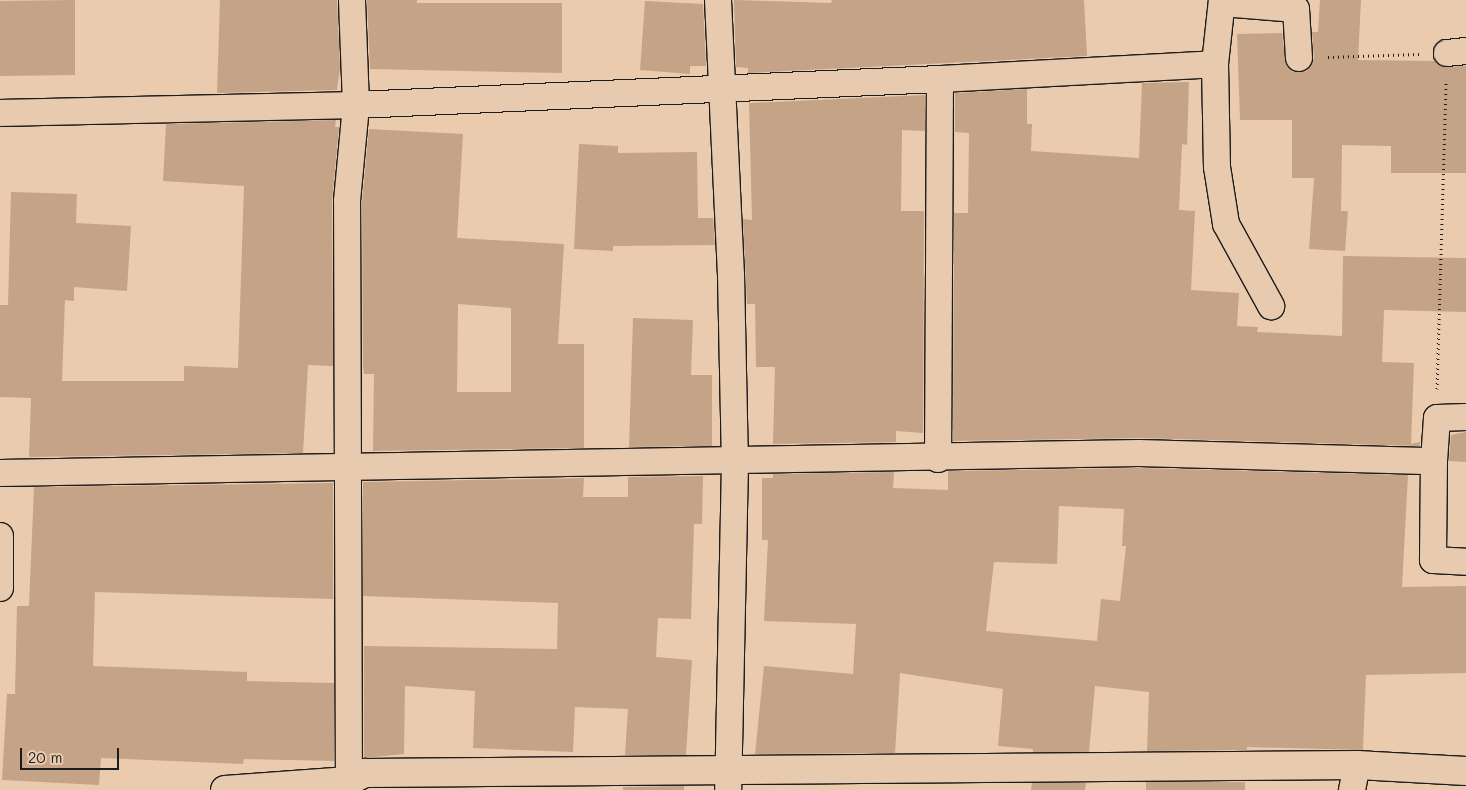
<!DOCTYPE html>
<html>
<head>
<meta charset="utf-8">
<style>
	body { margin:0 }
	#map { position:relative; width:1466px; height:790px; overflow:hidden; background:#ebcbad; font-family:Mali,sans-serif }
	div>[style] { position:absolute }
	.building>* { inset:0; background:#c5a386 }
	.path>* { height:3px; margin-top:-1.5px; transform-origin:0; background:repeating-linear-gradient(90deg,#1c1c1c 0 1px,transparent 0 5px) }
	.roads { filter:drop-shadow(1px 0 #1c1c1c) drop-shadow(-1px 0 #1c1c1c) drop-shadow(0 1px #1c1c1c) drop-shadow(0 -1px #1c1c1c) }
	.minor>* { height:26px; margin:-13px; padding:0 13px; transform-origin:13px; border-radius:13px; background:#e8cbaf }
	.secondary>* { height:28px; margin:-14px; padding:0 14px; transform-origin:14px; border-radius:14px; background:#e8cbaf }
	span { translate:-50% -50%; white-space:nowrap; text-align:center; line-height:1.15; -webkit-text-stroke:4.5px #e8cbaf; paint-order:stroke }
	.scale { position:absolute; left:20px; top:748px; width:99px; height:22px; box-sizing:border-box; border:2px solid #1c1c1c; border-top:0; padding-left:6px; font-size:15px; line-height:18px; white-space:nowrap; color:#1c1c1c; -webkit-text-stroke:4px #e8cbaf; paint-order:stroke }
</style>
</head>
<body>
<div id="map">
	<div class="building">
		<div style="clip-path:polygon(75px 0,75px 75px,0 76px,0 1px)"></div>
		<div style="clip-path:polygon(220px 0,337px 0,340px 67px,337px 90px,217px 93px)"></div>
		<div style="clip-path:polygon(367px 0,417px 0,417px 3px,562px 3px,562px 73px,370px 69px)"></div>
		<div style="clip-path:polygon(734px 0,831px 3px,832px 0,1084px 0,1087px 56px,748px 73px,748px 68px,736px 67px)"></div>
		<div style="clip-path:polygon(1320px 0,1361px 0,1358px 60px,1434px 61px,1441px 67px,1466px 66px,1466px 173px,1391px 173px,1391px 146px,1342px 145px,1341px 211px,1348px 211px,1345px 251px,1309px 249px,1314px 178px,1292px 178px,1292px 120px,1240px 120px,1237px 34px,1282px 33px,1286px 66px,1293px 72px,1307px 71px,1314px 58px,1312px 32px,1318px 32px)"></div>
		<div style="clip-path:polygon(645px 1px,703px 4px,706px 66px,690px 66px,690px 74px,640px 70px)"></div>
		<div style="clip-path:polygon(1189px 82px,1187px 145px,1182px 144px,1179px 210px,1195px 211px,1191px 290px,1239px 293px,1237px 326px,1258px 327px,1257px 332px,1342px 336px,1343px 256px,1466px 258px,1466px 312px,1384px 310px,1382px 362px,1414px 363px,1411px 444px,1420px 442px,1420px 446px,1139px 438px,953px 441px,954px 213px,968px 213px,969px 133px,955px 132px,955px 93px,1027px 89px,1027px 124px,1032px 124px,1031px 151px,1139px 158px,1142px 83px)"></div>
		<div style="clip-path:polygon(925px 95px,925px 131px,902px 130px,901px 211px,924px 211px,923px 433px,896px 431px,896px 442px,773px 444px,775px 367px,756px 367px,755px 304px,747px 304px,743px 219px,752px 220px,749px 103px)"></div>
		<div style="clip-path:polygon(336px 120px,335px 127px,339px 127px,332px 201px,333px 366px,308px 365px,303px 453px,29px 457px,31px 398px,0 397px,0 305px,8px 305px,11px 192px,77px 194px,76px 223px,131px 226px,127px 291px,74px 287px,74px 301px,65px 300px,62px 381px,184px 381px,184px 366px,238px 368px,244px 186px,163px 181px,166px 124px)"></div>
		<div style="clip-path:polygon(evenodd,369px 129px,463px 134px,457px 238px,564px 244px,558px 344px,584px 344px,584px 448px,373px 451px,374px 374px,364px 374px,363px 366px,362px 202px,369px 129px,458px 304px,511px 308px,511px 392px,457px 392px,458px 304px)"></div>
		<div style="clip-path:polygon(579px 144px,618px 146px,618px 153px,697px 152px,698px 218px,713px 218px,715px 245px,613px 246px,613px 251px,574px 249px)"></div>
		<div style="clip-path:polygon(633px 318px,693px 320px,691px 375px,712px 375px,712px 446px,629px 447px)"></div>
		<div style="clip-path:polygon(1466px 432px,1466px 462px,1449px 461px,1451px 435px)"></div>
		<div style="clip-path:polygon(evenodd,1139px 468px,1408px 475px,1402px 587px,1466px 586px,1466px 673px,1366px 675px,1363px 750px,1247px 747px,1247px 750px,1147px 751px,1149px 692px,1095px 686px,1089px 752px,1033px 752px,1033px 749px,998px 746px,1003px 689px,900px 673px,895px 753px,755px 754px,764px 666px,853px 674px,856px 624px,764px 621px,768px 540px,762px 540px,762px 478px,773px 478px,773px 474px,894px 472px,893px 488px,948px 490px,948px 471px,1139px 468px,1059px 506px,1124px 509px,1122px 546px,1126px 546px,1120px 601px,1101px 599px,1097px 641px,986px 631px,994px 562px,1057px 564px,1059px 506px)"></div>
		<div style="clip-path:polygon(703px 476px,702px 524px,694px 524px,691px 619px,658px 618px,656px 657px,692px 660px,686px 755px,625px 755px,628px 709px,575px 707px,573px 752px,473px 748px,475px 691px,405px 686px,404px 754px,364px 758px,364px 646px,557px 649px,558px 603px,363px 596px,363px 482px,584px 478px,583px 497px,628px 497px,628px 477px)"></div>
		<div style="clip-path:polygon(333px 483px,333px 599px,95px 592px,93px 666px,247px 672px,247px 681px,334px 683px,334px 761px,244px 759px,243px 764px,101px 758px,99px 785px,2px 780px,7px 694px,15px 694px,17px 606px,29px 606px,34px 487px)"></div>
		<div style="clip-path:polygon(1146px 782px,1245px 782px,1245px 790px,1146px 790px)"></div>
		<div style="clip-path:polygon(1032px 783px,1086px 783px,1085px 790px,1031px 790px)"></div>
		<div style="clip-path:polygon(684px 786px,684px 790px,623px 790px,623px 787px)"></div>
	</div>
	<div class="path">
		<div style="left:1328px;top:57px;width:91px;rotate:-1.9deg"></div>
		<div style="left:1437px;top:389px;width:306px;rotate:-88.3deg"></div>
	</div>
	<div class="roads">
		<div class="minor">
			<div style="left:718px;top:0;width:275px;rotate:87.3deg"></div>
			<div style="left:731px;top:275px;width:188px;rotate:88.8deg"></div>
			<div style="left:735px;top:463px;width:327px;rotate:91.2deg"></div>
			<div style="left:1222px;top:3px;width:74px;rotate:4.6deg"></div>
			<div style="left:1296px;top:9px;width:49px;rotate:86.5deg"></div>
			<div style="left:1447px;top:53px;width:19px;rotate:-6deg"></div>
			<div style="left:1215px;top:64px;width:103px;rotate:88.9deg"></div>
			<div style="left:1217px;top:167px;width:58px;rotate:81deg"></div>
			<div style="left:1226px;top:224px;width:94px;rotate:61.2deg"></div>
			<div style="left:940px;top:79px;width:275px;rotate:-3.1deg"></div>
			<div style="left:1215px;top:64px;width:64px;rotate:-83.8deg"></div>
			<div style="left:0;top:113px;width:356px;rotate:-1.3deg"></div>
			<div style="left:356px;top:105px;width:585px;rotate:-2.55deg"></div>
			<div style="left:940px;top:79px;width:380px;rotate:90.3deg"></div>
			<div style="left:1434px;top:461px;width:43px;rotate:-86deg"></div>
			<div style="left:1437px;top:418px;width:29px;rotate:-2deg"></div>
			<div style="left:0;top:473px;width:1139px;rotate:-1.01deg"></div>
			<div style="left:1139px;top:453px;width:295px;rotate:1.6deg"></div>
			<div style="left:1434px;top:461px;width:99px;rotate:90.6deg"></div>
			<div style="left:1433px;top:560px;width:33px;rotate:3deg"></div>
			<div style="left:0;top:536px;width:52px;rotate:90deg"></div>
			<div style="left:349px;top:790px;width:589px;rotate:-90.19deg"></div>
			<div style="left:347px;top:201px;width:96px;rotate:-84.6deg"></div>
			<div style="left:356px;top:105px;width:105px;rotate:-92.2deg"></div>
			<div style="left:1352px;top:790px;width:25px;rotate:-79deg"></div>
		</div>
		<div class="secondary">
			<div style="left:225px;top:790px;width:124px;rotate:-4.2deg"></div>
			<div style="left:349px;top:781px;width:18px;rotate:-27deg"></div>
			<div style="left:365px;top:773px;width:992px;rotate:-0.46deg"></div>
			<div style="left:1357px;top:765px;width:109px;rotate:3.2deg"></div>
		</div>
	</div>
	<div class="scale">20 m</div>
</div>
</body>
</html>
